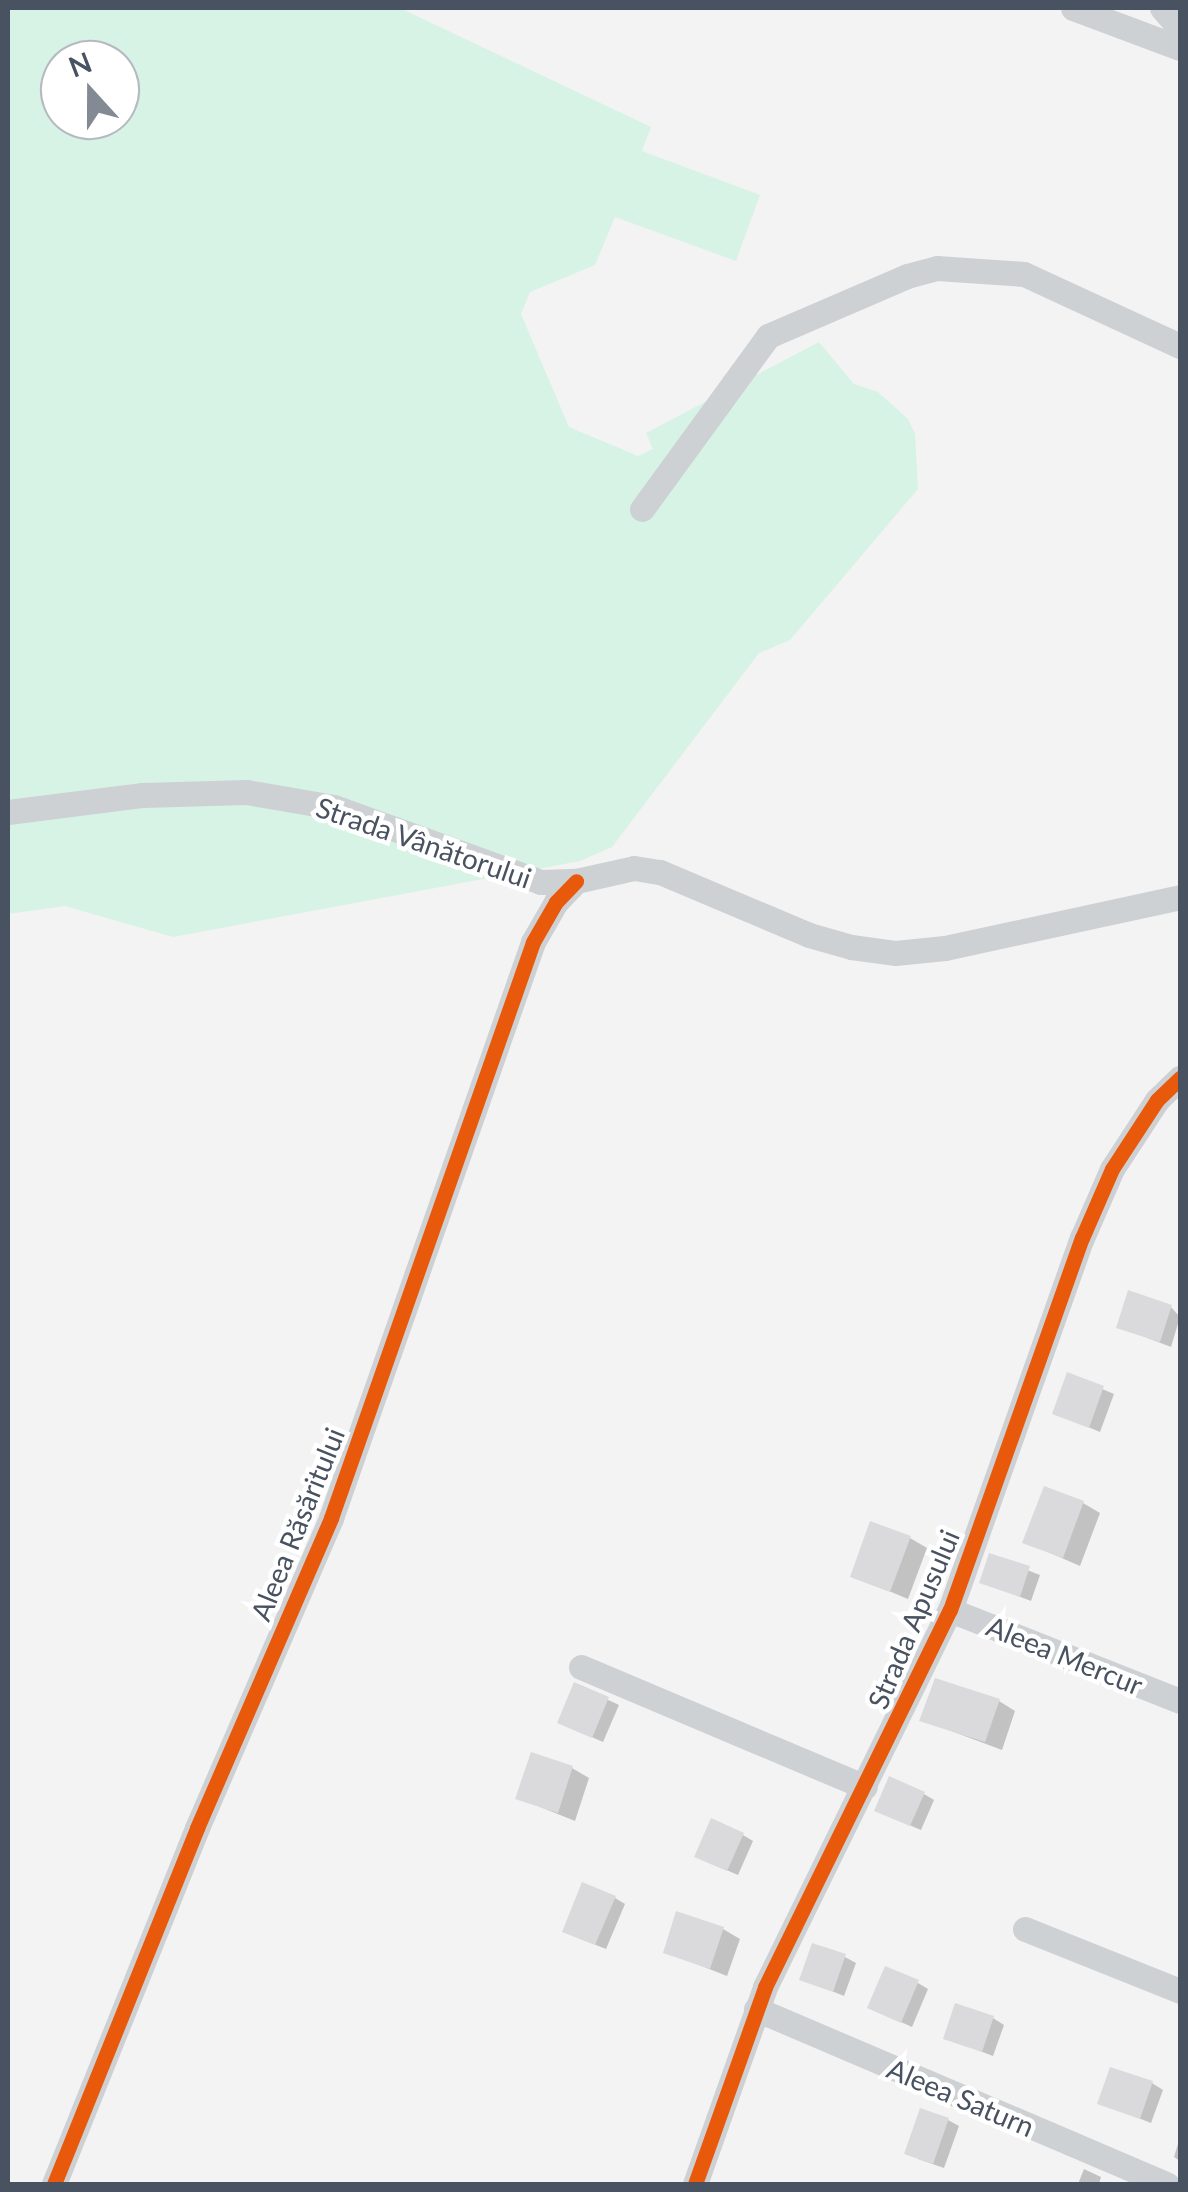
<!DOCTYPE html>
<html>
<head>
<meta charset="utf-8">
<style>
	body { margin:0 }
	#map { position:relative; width:1188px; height:2192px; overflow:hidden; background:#f3f3f3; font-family:Lato,sans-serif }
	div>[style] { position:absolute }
	.green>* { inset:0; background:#d6f3e5 }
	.shadow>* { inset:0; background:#0003 }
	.building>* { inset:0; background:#dadadc }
	.street>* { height:25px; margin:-12.5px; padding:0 12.5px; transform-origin:12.5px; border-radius:12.5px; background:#ced1d4 }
	.cycleway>* { height:15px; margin:-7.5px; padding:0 7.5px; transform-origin:7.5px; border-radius:7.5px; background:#e8590c }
	span { translate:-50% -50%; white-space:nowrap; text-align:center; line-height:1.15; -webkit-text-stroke:9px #fff; paint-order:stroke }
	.street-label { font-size:28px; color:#485261 }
	.frame { position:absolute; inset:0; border:10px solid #485261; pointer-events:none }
	.north { position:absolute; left:40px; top:40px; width:100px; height:100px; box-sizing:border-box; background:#fff; border:2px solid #b6bac0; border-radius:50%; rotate:339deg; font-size:28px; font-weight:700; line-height:40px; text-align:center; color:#485261 }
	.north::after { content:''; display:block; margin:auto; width:35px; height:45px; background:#848a94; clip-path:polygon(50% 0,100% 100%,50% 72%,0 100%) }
</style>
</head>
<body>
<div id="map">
	<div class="green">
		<div style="clip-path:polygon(evenodd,8px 8px,400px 8px,651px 127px,642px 151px,760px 195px,736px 261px,615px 217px,595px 265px,530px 292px,521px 314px,569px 427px,638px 456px,653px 449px,646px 433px,819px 342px,854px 384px,878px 392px,908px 419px,915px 434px,918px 489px,790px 640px,759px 653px,612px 847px,580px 861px,173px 937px,65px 906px,8px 914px,8px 8px,60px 60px,120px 60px,120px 120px,60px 120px,60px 60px)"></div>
	</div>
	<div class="shadow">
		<div style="clip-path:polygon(1171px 1307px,1180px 1317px,1171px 1347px,1119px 1327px)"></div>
		<div style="clip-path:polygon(1069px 1375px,1114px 1394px,1100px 1432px,1055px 1413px)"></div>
		<div style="clip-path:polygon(1083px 1503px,1100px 1513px,1080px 1566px,1025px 1542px)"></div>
		<div style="clip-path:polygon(910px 1538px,927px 1548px,908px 1599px,853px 1576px)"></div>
		<div style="clip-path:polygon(991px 1556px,1040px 1575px,1031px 1601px,982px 1582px)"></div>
		<div style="clip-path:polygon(576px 1685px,619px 1705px,603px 1742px,571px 1728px)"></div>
		<div style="clip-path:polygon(999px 1701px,1015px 1711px,1002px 1750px,922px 1720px)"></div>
		<div style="clip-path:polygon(572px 1768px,589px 1778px,575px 1821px,518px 1798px)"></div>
		<div style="clip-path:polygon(924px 1794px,934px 1800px,921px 1830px,888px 1816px)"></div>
		<div style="clip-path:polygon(743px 1835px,753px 1841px,738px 1875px,708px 1862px)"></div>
		<div style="clip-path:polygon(615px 1898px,625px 1904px,606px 1949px,576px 1937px)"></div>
		<div style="clip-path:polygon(723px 1929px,740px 1939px,727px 1976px,666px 1952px)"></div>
		<div style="clip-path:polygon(845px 1957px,856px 1963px,844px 1996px,802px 1979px)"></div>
		<div style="clip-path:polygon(918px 1983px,928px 1989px,912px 2027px,881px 2013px)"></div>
		<div style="clip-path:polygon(993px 2018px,1004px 2025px,993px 2056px,946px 2038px)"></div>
		<div style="clip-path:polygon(1152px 2083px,1163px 2090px,1151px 2123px,1100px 2103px)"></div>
		<div style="clip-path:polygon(948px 2120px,959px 2126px,944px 2168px,918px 2159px)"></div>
		<div style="clip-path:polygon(1180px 2137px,1180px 2161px,1174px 2157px)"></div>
		<div style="clip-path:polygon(1084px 2169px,1101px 2177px,1099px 2184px,1078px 2184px)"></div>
	</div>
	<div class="building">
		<div style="clip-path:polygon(1128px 1290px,1172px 1305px,1160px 1342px,1116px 1328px)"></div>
		<div style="clip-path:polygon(1067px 1372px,1104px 1386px,1089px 1428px,1052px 1414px)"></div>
		<div style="clip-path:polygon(1044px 1486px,1084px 1501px,1063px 1558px,1022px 1543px)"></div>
		<div style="clip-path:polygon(870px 1521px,911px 1536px,890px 1592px,850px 1577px)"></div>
		<div style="clip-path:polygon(989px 1553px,1030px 1566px,1020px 1597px,979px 1583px)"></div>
		<div style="clip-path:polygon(935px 1678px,1000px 1699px,985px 1742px,919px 1721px)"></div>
		<div style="clip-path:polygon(574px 1682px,609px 1697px,592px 1738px,557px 1723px)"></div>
		<div style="clip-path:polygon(531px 1752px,573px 1766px,558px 1813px,515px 1799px)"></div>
		<div style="clip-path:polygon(889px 1776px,925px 1792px,910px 1826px,874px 1811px)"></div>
		<div style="clip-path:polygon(711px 1818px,744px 1833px,727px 1871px,694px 1857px)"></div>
		<div style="clip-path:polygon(582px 1882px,616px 1896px,595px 1945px,562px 1932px)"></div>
		<div style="clip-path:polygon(676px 1911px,724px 1927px,710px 1969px,663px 1953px)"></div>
		<div style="clip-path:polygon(812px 1943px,846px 1954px,833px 1992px,799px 1980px)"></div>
		<div style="clip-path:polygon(885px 1966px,919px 1980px,901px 2023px,867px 2008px)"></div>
		<div style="clip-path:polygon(955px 2003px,994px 2016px,982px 2052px,943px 2039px)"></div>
		<div style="clip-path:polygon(1110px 2067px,1153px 2081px,1140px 2119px,1097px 2104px)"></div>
		<div style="clip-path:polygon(920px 2108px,949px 2118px,933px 2164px,904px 2154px)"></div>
	</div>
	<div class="street">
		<div style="left:1073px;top:8px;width:114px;rotate:20.5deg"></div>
		<div style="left:1162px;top:8px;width:28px;rotate:49deg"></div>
		<div style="left:642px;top:509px;width:214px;rotate:-53.9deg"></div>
		<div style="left:768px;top:336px;width:151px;rotate:-23.3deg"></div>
		<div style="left:907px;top:276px;width:31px;rotate:-15deg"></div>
		<div style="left:937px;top:268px;width:87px;rotate:3.9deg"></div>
		<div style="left:1024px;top:274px;width:172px;rotate:24.8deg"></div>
		<div style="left:8px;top:812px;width:136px;rotate:-7.2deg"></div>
		<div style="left:143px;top:795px;width:103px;rotate:-1.7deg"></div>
		<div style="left:246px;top:792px;width:89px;rotate:9.7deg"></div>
		<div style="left:334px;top:807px;width:220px;rotate:19.9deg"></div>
		<div style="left:541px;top:882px;width:35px;rotate:-2deg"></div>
		<div style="left:576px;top:881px;width:59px;rotate:-12.6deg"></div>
		<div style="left:634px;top:868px;width:26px;rotate:9deg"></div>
		<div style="left:660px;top:872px;width:162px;rotate:22.9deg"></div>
		<div style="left:809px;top:935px;width:44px;rotate:15.9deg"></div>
		<div style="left:851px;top:947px;width:44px;rotate:7.8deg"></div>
		<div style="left:895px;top:953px;width:50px;rotate:-5.7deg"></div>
		<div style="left:945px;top:948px;width:240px;rotate:-12.2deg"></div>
		<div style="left:950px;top:1610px;width:247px;rotate:21.6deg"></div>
		<div style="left:581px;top:1667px;width:308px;rotate:22.9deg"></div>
		<div style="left:1025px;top:1929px;width:167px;rotate:21.8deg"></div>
		<div style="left:756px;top:2009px;width:447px;rotate:23.1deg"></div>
		<div style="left:54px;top:2184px;width:384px;rotate:-68.1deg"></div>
		<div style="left:197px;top:1828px;width:338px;rotate:-66.6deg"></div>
		<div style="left:331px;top:1518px;width:610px;rotate:-70.67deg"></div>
		<div style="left:533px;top:942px;width:46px;rotate:-60.1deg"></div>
		<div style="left:556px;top:902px;width:29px;rotate:-46deg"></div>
		<div style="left:695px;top:2184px;width:209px;rotate:-70.4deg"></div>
		<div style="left:765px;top:1987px;width:420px;rotate:-63.9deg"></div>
		<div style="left:950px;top:1610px;width:395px;rotate:-70.5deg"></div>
		<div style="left:1082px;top:1238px;width:75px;rotate:-66.5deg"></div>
		<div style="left:1112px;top:1169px;width:82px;rotate:-56.9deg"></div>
		<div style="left:1157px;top:1100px;width:32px;rotate:-44deg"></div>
	</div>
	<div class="cycleway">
		<div style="left:54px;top:2184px;width:384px;rotate:-68.1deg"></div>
		<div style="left:197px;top:1828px;width:338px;rotate:-66.6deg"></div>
		<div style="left:331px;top:1518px;width:610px;rotate:-70.67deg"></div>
		<div style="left:533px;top:942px;width:46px;rotate:-60.1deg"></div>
		<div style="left:556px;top:902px;width:29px;rotate:-46deg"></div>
		<div style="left:695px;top:2184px;width:209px;rotate:-70.4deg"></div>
		<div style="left:765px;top:1987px;width:420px;rotate:-63.9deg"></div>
		<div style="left:950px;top:1610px;width:395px;rotate:-70.5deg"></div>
		<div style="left:1082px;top:1238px;width:75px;rotate:-66.5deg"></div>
		<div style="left:1112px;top:1169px;width:82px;rotate:-56.9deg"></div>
		<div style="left:1157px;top:1100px;width:32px;rotate:-44deg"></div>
	</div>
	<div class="street-label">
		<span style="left:424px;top:842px;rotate:19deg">Strada Vânătorului</span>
		<span style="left:297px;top:1524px;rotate:-68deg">Aleea Răsăritului</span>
		<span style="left:913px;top:1619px;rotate:-67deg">Strada Apusului</span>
		<span style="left:1065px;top:1655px;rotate:22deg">Aleea Mercur</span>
		<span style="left:961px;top:2097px;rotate:23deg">Aleea Saturn</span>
	</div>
	<div class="frame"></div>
	<div class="north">N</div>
</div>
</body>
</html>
